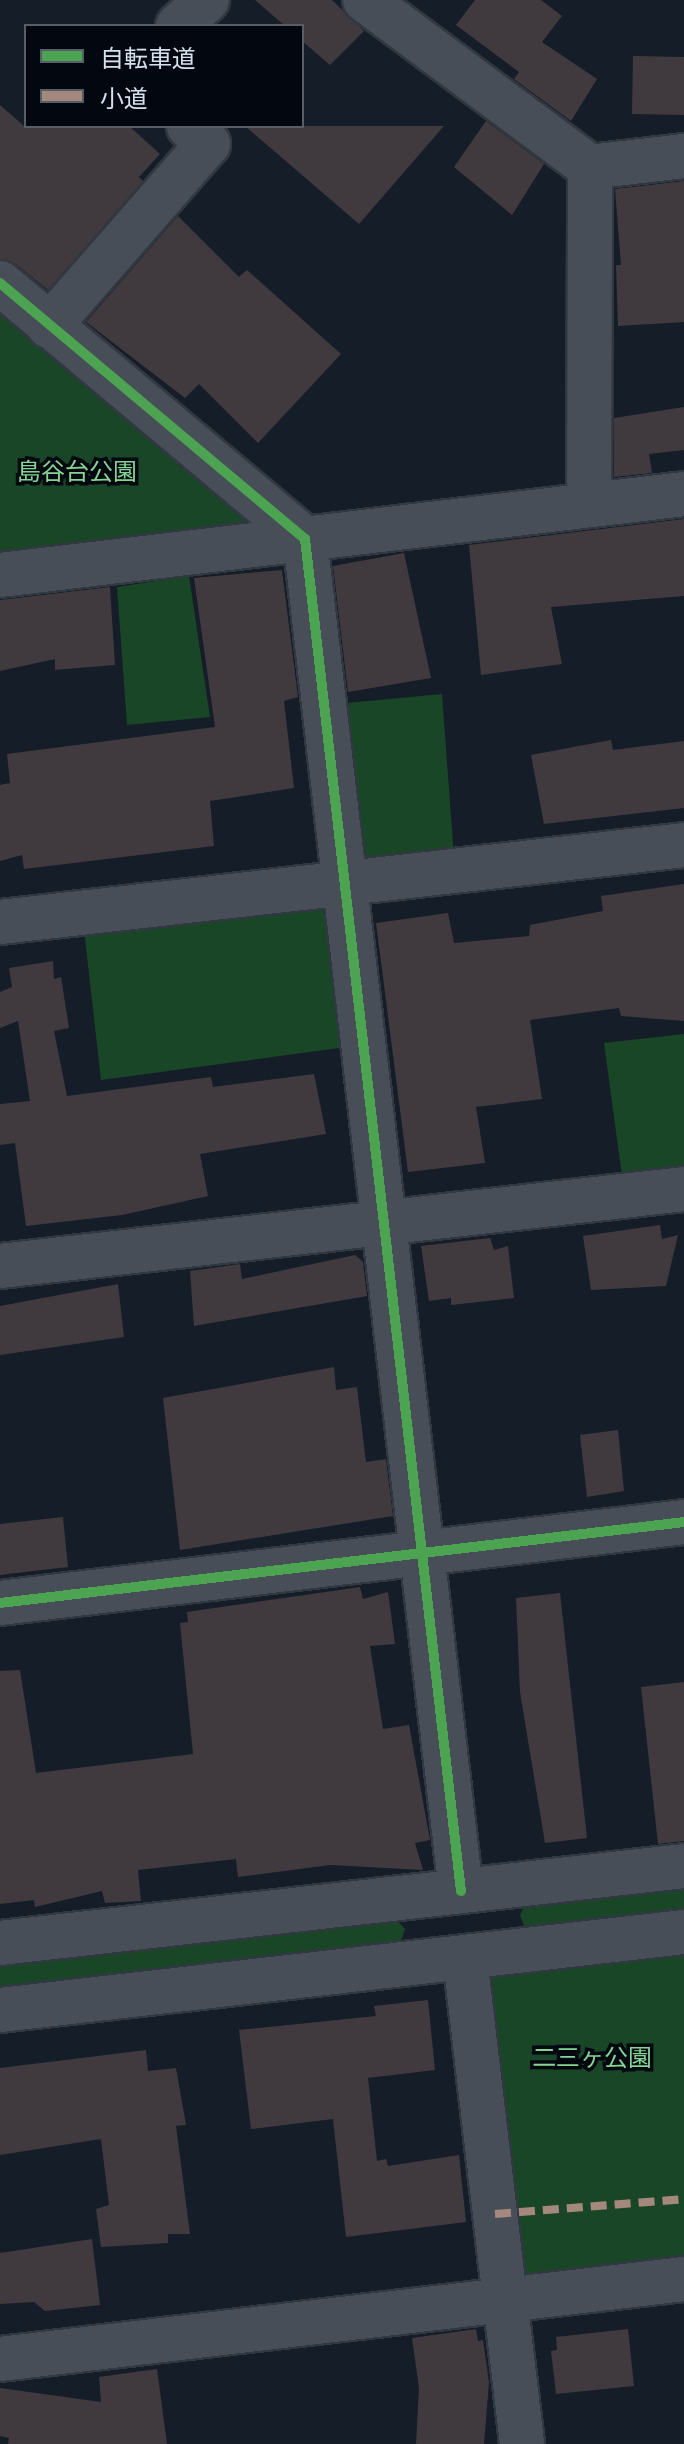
<!DOCTYPE html>
<html>
<head>
<meta charset="utf-8">
<style>
	body { margin:0 }
	#map { position:relative; width:684px; height:2444px; overflow:hidden; background:#151d28; font-family:"Space Grotesk","Noto Sans JP",sans-serif }
	div>[style] { position:absolute }
	.green>* { inset:0; background:#184626 }
	.building>* { inset:0; background:#403a3f }
	.roads { filter:drop-shadow(2px 0 #313841) drop-shadow(-2px 0 #313841) drop-shadow(0 2px #313841) drop-shadow(0 -2px #313841) }
	.minor>* { height:44px; margin:-22px; padding:0 22px; transform-origin:22px; border-radius:22px; background:#474e57 }
	.quiet>* { height:8px; margin-top:-4px; transform-origin:0; background:repeating-linear-gradient(90deg,#a5887d 0 16px,transparent 0 24px) }
	.cycleway>* { height:10px; margin:-5px; padding:0 5px; transform-origin:5px; border-radius:5px; background:#4ca352 }
	span { translate:-50% -50%; white-space:nowrap; text-align:center; line-height:1.15; -webkit-text-stroke:7px #03070f; paint-order:stroke }
	.park-label { font-size:24px; color:#86d494 }
	.legend { position:absolute; left:24px; top:24px; width:280px; height:104px; box-sizing:border-box; background:#03070f; border:2px solid #575e68; margin:0; padding:10px 14px; list-style:none; font-size:24px; color:#d5e0ed }
	.legend li { display:flex; align-items:center; gap:16px; height:40px }
	.legend b { width:40px; border:2px solid #575e68 }
</style>
</head>
<body>
<div id="map">
	<div class="green">
		<div style="clip-path:polygon(0 304px,270px 533px,0 557px)"></div>
		<div style="clip-path:polygon(189px 576px,210px 717px,127px 725px,117px 587px)"></div>
		<div style="clip-path:polygon(442px 694px,454px 857px,356px 870px,347px 703px)"></div>
		<div style="clip-path:polygon(338px 898px,354px 1046px,101px 1080px,84px 930px)"></div>
		<div style="clip-path:polygon(684px 1034px,684px 1169px,622px 1176px,604px 1043px)"></div>
		<div style="clip-path:polygon(684px 1880px,684px 1922px,525px 1928px,520px 1915px,525px 1905px)"></div>
		<div style="clip-path:polygon(396px 1919px,405px 1929px,399px 1947px,0 2000px,0 1958px)"></div>
		<div style="clip-path:polygon(684px 1951px,684px 2259px,524px 2275px,490px 1969px)"></div>
	</div>
	<div class="building">
		<div style="clip-path:polygon(255px 0,332px 0,364px 31px,330px 65px,302px 41px,302px 26px,285px 26px)"></div>
		<div style="clip-path:polygon(475px 0,541px 0,562px 16px,542px 42px,597px 79px,571px 121px,514px 79px,519px 72px,456px 25px)"></div>
		<div style="clip-path:polygon(633px 56px,684px 57px,684px 115px,632px 114px)"></div>
		<div style="clip-path:polygon(0 105px,24px 126px,129px 126px,160px 154px,139px 177px,143px 181px,48px 290px,16px 264px,0 259px)"></div>
		<div style="clip-path:polygon(486px 121px,544px 164px,512px 215px,454px 167px)"></div>
		<div style="clip-path:polygon(245px 126px,444px 126px,359px 224px)"></div>
		<div style="clip-path:polygon(684px 181px,684px 322px,618px 326px,616px 265px,621px 265px,615px 189px)"></div>
		<div style="clip-path:polygon(178px 216px,239px 277px,247px 270px,341px 354px,258px 443px,199px 384px,185px 398px,86px 322px)"></div>
		<div style="clip-path:polygon(684px 407px,684px 450px,649px 454px,652px 473px,614px 477px,614px 418px)"></div>
		<div style="clip-path:polygon(684px 519px,684px 596px,551px 607px,562px 664px,481px 675px,469px 545px)"></div>
		<div style="clip-path:polygon(404px 553px,431px 678px,348px 692px,333px 566px)"></div>
		<div style="clip-path:polygon(282px 570px,298px 697px,284px 701px,294px 788px,210px 801px,214px 846px,24px 869px,22px 855px,0 861px,0 785px,10px 783px,7px 754px,215px 727px,194px 578px)"></div>
		<div style="clip-path:polygon(110px 587px,115px 665px,55px 670px,55px 659px,0 671px,0 600px)"></div>
		<div style="clip-path:polygon(611px 740px,613px 750px,684px 741px,684px 808px,544px 824px,531px 755px)"></div>
		<div style="clip-path:polygon(684px 884px,684px 1021px,621px 1016px,619px 1008px,530px 1020px,542px 1099px,476px 1107px,485px 1163px,408px 1172px,376px 923px,448px 913px,454px 943px,529px 936px,530px 925px,603px 911px,601px 896px)"></div>
		<div style="clip-path:polygon(53px 961px,54px 979px,61px 977px,69px 1028px,54px 1031px,67px 1096px,211px 1077px,213px 1087px,314px 1074px,326px 1134px,200px 1154px,208px 1196px,122px 1215px,26px 1226px,15px 1143px,0 1145px,0 1104px,30px 1101px,18px 1021px,0 1028px,0 992px,12px 987px,9px 968px)"></div>
		<div style="clip-path:polygon(660px 1225px,662px 1239px,678px 1235px,666px 1286px,591px 1290px,583px 1236px)"></div>
		<div style="clip-path:polygon(490px 1238px,494px 1250px,508px 1246px,514px 1298px,451px 1305px,451px 1298px,429px 1301px,421px 1246px)"></div>
		<div style="clip-path:polygon(355px 1255px,363px 1262px,367px 1296px,194px 1326px,190px 1271px,240px 1264px,242px 1279px)"></div>
		<div style="clip-path:polygon(118px 1284px,124px 1337px,0 1355px,0 1306px)"></div>
		<div style="clip-path:polygon(334px 1367px,336px 1390px,357px 1387px,366px 1462px,386px 1459px,393px 1516px,180px 1550px,163px 1398px)"></div>
		<div style="clip-path:polygon(618px 1430px,624px 1491px,587px 1497px,580px 1435px)"></div>
		<div style="clip-path:polygon(63px 1517px,68px 1567px,0 1575px,0 1524px)"></div>
		<div style="clip-path:polygon(360px 1587px,363px 1599px,388px 1592px,395px 1644px,370px 1646px,383px 1729px,409px 1725px,430px 1840px,415px 1843px,423px 1870px,330px 1865px,238px 1877px,236px 1859px,138px 1870px,141px 1901px,105px 1903px,102px 1891px,35px 1907px,34px 1900px,0 1904px,0 1671px,20px 1670px,36px 1773px,193px 1754px,180px 1623px,188px 1622px,187px 1612px)"></div>
		<div style="clip-path:polygon(560px 1593px,587px 1838px,545px 1843px,520px 1692px,516px 1598px)"></div>
		<div style="clip-path:polygon(684px 1682px,684px 1841px,658px 1844px,641px 1687px)"></div>
		<div style="clip-path:polygon(428px 2000px,435px 2070px,368px 2078px,377px 2161px,386px 2159px,388px 2166px,459px 2155px,466px 2222px,346px 2237px,333px 2119px,251px 2129px,239px 2030px,376px 2016px,374px 2006px)"></div>
		<div style="clip-path:polygon(146px 2050px,148px 2071px,176px 2068px,186px 2125px,176px 2126px,190px 2234px,168px 2234px,168px 2243px,101px 2247px,96px 2209px,109px 2205px,101px 2139px,0 2155px,0 2068px)"></div>
		<div style="clip-path:polygon(92px 2239px,100px 2305px,45px 2311px,34px 2302px,0 2304px,0 2253px)"></div>
		<div style="clip-path:polygon(476px 2329px,478px 2341px,483px 2340px,489px 2382px,484px 2444px,416px 2444px,419px 2388px,412px 2338px)"></div>
		<div style="clip-path:polygon(628px 2329px,634px 2386px,556px 2394px,551px 2351px,557px 2350px,556px 2337px)"></div>
		<div style="clip-path:polygon(157px 2369px,167px 2444px,8px 2444px,9px 2438px,0 2436px,0 2388px,101px 2402px,99px 2377px)"></div>
	</div>
	<div class="roads">
		<div class="minor">
			<div style="left:365px;top:0;width:280px;rotate:36.6deg"></div>
			<div style="left:590px;top:167px;width:95px;rotate:-6.7deg"></div>
			<div style="left:178px;top:26px;width:39px;rotate:-42deg"></div>
			<div style="left:0;top:283px;width:398px;rotate:40deg"></div>
			<div style="left:305px;top:539px;width:1361px;rotate:83.42deg"></div>
			<div style="left:49px;top:326px;width:242px;rotate:-48.9deg"></div>
			<div style="left:208px;top:144px;width:26px;rotate:-137deg"></div>
			<div style="left:589px;top:504px;width:337px;rotate:-89.8deg"></div>
			<div style="left:0;top:575px;width:689px;rotate:-6.75deg"></div>
			<div style="left:0;top:922px;width:688px;rotate:-6.42deg"></div>
			<div style="left:0;top:1266px;width:688px;rotate:-6.42deg"></div>
			<div style="left:0;top:1603px;width:689px;rotate:-6.75deg"></div>
			<div style="left:0;top:1943px;width:688px;rotate:-6.42deg"></div>
			<div style="left:465px;top:1958px;width:489px;rotate:83.3deg"></div>
			<div style="left:0;top:2010px;width:688px;rotate:-6.51deg"></div>
			<div style="left:0;top:2359px;width:689px;rotate:-6.67deg"></div>
		</div>
	</div>
	<div class="quiet">
		<div style="left:495px;top:2214px;width:190px;rotate:-4.5deg"></div>
	</div>
	<div class="cycleway">
		<div style="left:0;top:283px;width:398px;rotate:40deg"></div>
		<div style="left:305px;top:539px;width:1361px;rotate:83.42deg"></div>
		<div style="left:0;top:1603px;width:689px;rotate:-6.75deg"></div>
	</div>
	<div class="park-label">
		<span style="left:77px;top:472px">島谷台公園</span>
		<span style="left:592px;top:2058px">二三ヶ公園</span>
	</div>
	<ul class="legend">
	<li><b style="height:10px;background:#4ca352"></b>自転車道</li>
	<li><b style="height:10px;background:#a5887d"></b>小道</li>
	</ul>
</div>
</body>
</html>
